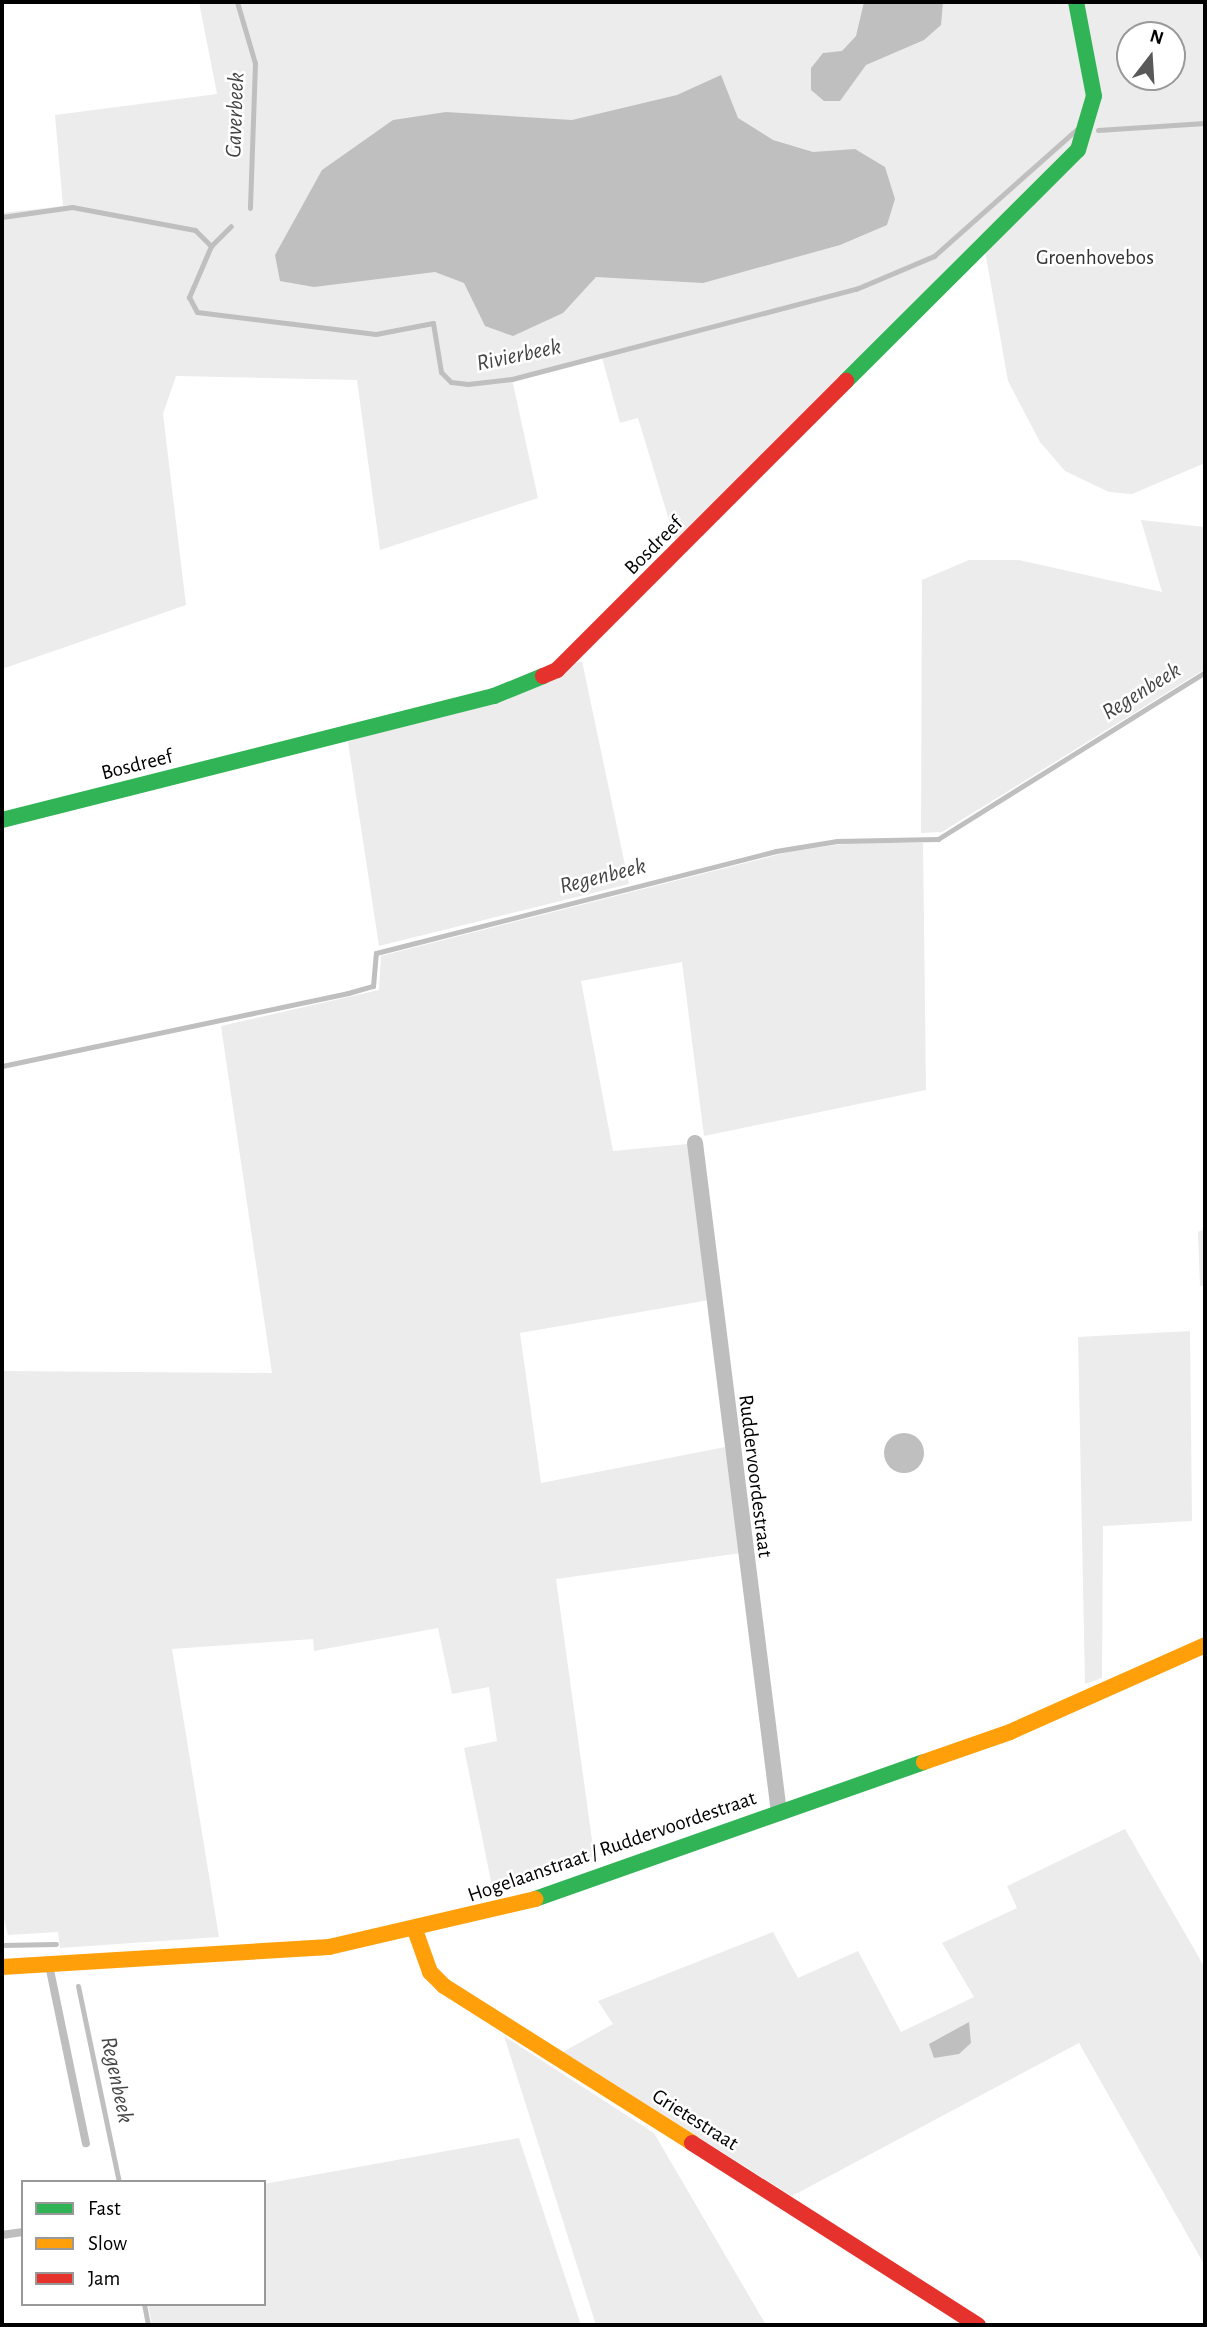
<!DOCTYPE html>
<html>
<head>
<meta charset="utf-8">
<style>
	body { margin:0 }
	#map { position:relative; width:1207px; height:2327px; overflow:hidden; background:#fff; font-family:"Alegreya Sans",sans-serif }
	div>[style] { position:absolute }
	.green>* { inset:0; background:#ececec }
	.water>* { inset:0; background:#bfbfbf }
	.round { border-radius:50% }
	.stream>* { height:5px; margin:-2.5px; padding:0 2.5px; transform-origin:2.5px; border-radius:2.5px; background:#bfbfbf }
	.lane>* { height:8px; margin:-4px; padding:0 4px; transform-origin:4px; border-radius:4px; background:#bebebe }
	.street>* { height:16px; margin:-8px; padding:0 8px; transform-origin:8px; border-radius:8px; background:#bebebe }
	.fast>* { height:16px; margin:-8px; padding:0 8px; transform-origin:8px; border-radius:8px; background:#30b455 }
	.slow>* { height:16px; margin:-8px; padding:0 8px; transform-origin:8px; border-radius:8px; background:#ff9f0a }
	.jam>* { height:16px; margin:-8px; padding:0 8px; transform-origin:8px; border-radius:8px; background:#e5322d }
	span { translate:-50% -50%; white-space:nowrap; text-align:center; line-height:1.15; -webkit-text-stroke:5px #fff; paint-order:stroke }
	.park-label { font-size:21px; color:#333 }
	.street-label { font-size:21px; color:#000 }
	.water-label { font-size:23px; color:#444; font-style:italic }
	.frame { position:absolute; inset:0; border:4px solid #000; pointer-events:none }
	.legend { position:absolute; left:21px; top:2180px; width:245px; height:126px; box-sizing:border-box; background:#fff; border:2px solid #999; margin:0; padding:9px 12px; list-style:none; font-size:21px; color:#000 }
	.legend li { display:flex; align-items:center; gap:14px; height:35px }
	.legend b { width:35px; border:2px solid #999 }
	.north { position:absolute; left:1116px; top:21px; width:70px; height:70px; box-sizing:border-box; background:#fff; border:2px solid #999; border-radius:50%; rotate:17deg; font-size:19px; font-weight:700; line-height:28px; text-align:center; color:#000 }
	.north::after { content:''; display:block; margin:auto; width:24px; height:32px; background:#595959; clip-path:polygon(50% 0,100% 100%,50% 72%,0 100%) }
</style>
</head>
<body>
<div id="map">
	<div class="green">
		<div style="clip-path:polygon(evenodd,199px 2px,1205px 2px,1205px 463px,1132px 494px,1109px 492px,1065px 471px,1040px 442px,1008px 381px,982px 234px,676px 543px,638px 418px,620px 423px,601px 354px,512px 379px,538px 498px,380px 550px,357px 380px,176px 376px,163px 414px,186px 605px,2px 669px,2px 213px,63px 206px,55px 115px,217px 94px,199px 2px,1130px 35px,1172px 35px,1172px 77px,1130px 77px,1130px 35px)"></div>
		<div style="clip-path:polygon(1141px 520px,1205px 527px,1205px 669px,942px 832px,921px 833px,922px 580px,969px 560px,1019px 560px,1162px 592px)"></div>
		<div style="clip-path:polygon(582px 661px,629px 884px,379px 946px,348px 742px)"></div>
		<div style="clip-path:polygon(849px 843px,923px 843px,926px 1090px,704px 1136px,682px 962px,581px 981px,613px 1151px,688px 1144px,709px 1300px,520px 1333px,541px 1483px,725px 1447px,741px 1553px,556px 1579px,595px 1862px,493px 1891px,464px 1748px,497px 1741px,489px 1687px,452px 1694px,438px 1628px,314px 1651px,313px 1639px,172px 1649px,219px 1937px,60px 1948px,58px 1932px,8px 1935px,2px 1911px,2px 1371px,272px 1373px,221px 1026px,379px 990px,381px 956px,788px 852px)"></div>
		<div style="clip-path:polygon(1205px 1229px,1205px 1286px,1200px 1286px,1198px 1232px)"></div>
		<div style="clip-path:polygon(1190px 1331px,1192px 1521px,1103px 1526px,1102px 1678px,1085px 1684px,1078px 1337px)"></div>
		<div style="clip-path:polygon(1125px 1829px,1205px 1968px,1205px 2266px,1079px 2043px,792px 2196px,563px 2052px,613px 2024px,598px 2001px,773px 1932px,798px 1978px,858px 1951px,901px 2032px,974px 1997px,942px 1943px,1017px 1908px,1007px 1886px)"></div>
		<div style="clip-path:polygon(504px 2036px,654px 2133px,766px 2325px,596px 2325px)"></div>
		<div style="clip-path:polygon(519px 2138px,581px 2325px,152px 2325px,148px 2304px,264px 2304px,264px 2184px)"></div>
	</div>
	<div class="water">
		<div style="clip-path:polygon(864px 2px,943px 2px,941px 25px,924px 40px,866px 65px,840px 101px,824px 101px,811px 90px,811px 68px,823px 53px,842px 51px,856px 36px)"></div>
		<div style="clip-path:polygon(721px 75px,738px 118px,773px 140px,813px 152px,855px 149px,885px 167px,895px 199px,887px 225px,840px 245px,703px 283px,596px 277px,563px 313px,513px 336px,485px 326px,464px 283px,435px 272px,314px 287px,280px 281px,275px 255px,322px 170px,393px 120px,446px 112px,572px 120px,677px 95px)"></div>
		<div class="round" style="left:884px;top:1433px;width:40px;height:40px"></div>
		<div style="clip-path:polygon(969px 2022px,971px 2043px,959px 2054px,934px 2058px,929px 2044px)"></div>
	</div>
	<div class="stream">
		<div style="left:237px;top:2px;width:64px;rotate:73.6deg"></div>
		<div style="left:255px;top:63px;width:145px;rotate:92deg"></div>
		<div style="left:1098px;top:130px;width:107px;rotate:-3.7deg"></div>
		<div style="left:2px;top:217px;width:71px;rotate:-8.1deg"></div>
		<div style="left:72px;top:207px;width:125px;rotate:10.6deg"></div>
		<div style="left:195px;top:230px;width:23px;rotate:45deg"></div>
		<div style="left:211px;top:246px;width:56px;rotate:113.3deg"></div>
		<div style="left:189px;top:297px;width:17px;rotate:62deg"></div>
		<div style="left:197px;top:312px;width:180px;rotate:7deg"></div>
		<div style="left:376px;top:334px;width:58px;rotate:-10.9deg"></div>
		<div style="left:433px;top:323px;width:50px;rotate:80.7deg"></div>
		<div style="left:441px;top:372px;width:14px;rotate:45deg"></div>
		<div style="left:451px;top:382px;width:17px;rotate:7deg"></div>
		<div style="left:468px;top:384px;width:44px;rotate:-6.5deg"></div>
		<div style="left:512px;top:379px;width:356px;rotate:-14.7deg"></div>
		<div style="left:856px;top:289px;width:85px;rotate:-22.9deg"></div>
		<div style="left:934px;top:256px;width:190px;rotate:-41.6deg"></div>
		<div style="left:211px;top:246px;width:28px;rotate:-45deg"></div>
		<div style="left:2px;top:1066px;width:354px;rotate:-11.9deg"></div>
		<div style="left:348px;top:993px;width:26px;rotate:-16deg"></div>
		<div style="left:373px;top:986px;width:33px;rotate:-85deg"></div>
		<div style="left:376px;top:953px;width:413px;rotate:-14.3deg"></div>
		<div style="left:776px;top:851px;width:62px;rotate:-9.3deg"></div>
		<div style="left:837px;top:841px;width:101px;rotate:-1.1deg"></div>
		<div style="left:938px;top:839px;width:315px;rotate:-32deg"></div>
		<div style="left:2px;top:1945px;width:54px;rotate:-1.1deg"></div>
		<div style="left:78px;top:1986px;width:200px;rotate:78.2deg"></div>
		<div style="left:144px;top:2304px;width:21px;rotate:79deg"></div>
	</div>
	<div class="lane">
		<div style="left:49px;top:1965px;width:182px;rotate:78.3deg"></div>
		<div style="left:2px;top:2235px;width:21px;rotate:-8deg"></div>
	</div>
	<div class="street">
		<div style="left:695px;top:1143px;width:675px;rotate:82.85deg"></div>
	</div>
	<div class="fast">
		<div style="left:846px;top:381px;width:327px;rotate:-44.9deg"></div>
		<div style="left:1078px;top:150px;width:56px;rotate:-73.5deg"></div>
		<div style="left:1094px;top:96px;width:96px;rotate:-100.8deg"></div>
		<div style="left:2px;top:820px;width:507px;rotate:-14.15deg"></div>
		<div style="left:494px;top:696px;width:53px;rotate:-22.2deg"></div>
		<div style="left:535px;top:1899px;width:412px;rotate:-19.4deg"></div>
	</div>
	<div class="slow">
		<div style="left:924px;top:1762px;width:91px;rotate:-19.2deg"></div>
		<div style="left:1010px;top:1732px;width:214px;rotate:-24deg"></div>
		<div style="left:415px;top:1930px;width:45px;rotate:70.3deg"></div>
		<div style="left:430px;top:1972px;width:20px;rotate:45deg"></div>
		<div style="left:444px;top:1986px;width:294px;rotate:32.3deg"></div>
		<div style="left:2px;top:1967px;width:328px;rotate:-3.5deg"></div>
		<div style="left:329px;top:1947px;width:212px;rotate:-13.1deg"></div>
	</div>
	<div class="jam">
		<div style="left:543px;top:676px;width:15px;rotate:-23deg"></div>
		<div style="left:557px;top:670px;width:409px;rotate:-45deg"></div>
		<div style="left:692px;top:2143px;width:339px;rotate:32.5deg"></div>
	</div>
	<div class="park-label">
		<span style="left:1095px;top:258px">Groenhovebos</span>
	</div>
	<div class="street-label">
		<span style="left:654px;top:546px;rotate:-45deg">Bosdreef</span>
		<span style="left:137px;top:765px;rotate:-14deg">Bosdreef</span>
		<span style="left:755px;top:1476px;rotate:83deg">Ruddervoordestraat</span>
		<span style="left:612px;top:1847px;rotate:-19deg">Hogelaanstraat / Ruddervoordestraat</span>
		<span style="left:695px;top:2120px;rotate:32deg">Grietestraat</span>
	</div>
	<div class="water-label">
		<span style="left:236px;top:115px;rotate:-88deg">Gaverbeek</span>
		<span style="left:519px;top:356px;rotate:-12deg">Rivierbeek</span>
		<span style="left:1142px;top:692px;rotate:-32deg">Regenbeek</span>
		<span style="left:603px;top:877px;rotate:-14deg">Regenbeek</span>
		<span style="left:116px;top:2080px;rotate:78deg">Regenbeek</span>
	</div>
	<div class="frame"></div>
	<ul class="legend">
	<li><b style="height:9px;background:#30b455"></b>Fast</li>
	<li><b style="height:9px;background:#ff9f0a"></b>Slow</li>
	<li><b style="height:9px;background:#e5322d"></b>Jam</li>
	</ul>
	<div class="north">N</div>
</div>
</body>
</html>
